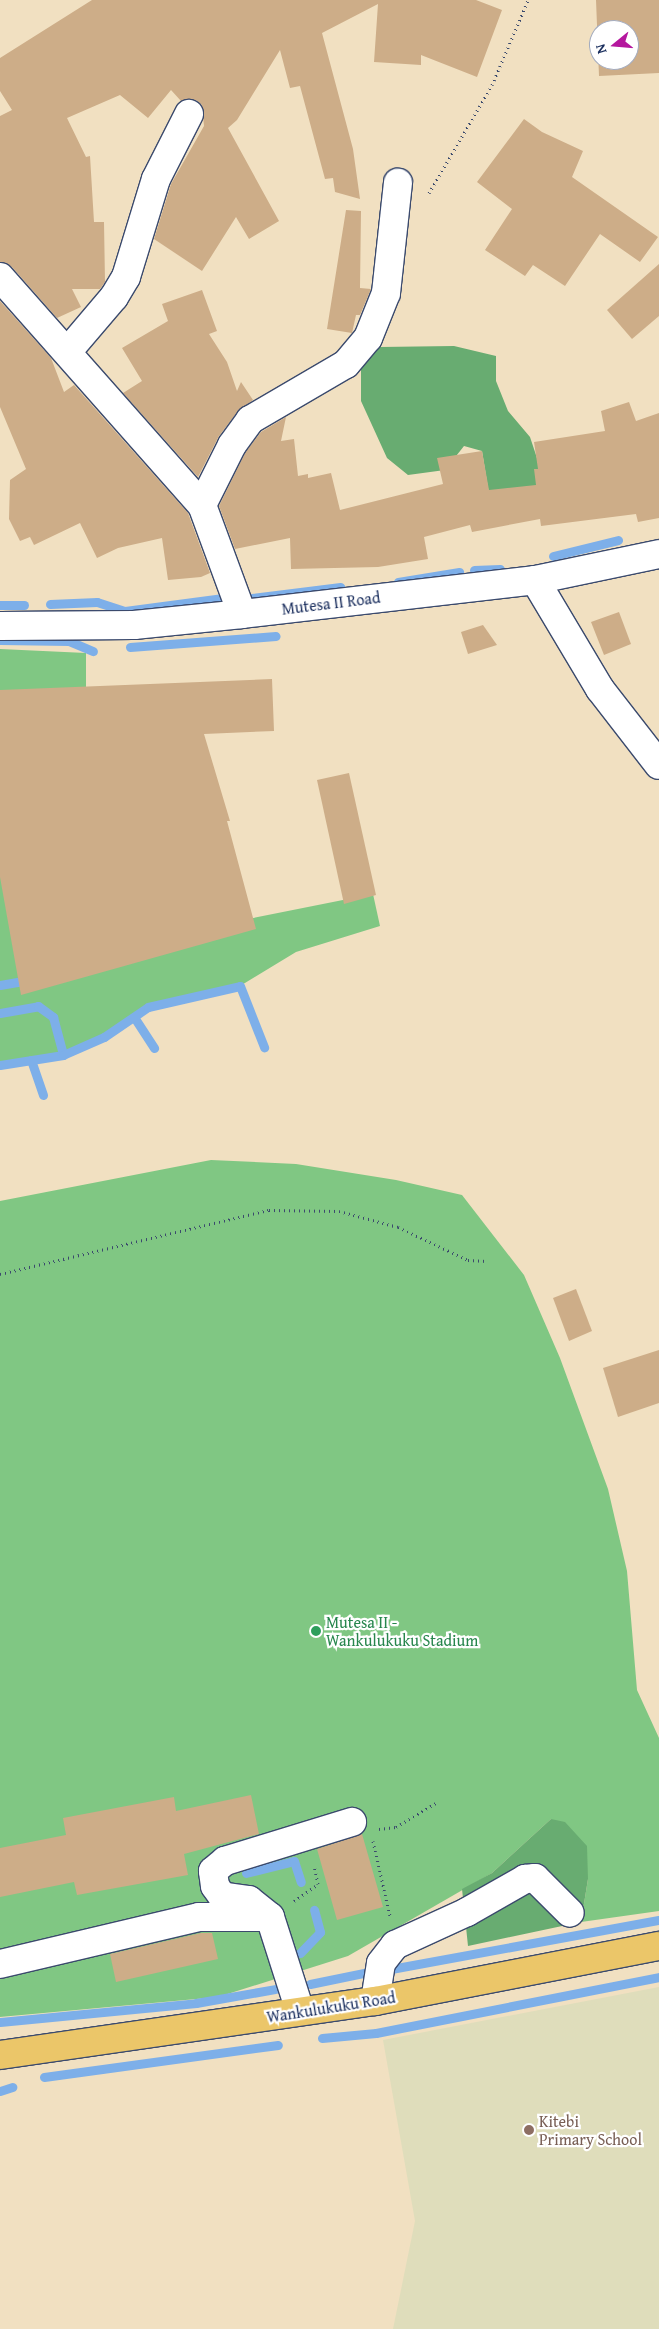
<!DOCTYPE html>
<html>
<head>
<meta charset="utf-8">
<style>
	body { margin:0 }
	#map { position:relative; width:659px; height:2329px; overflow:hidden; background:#f1e0c1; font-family:"Gentium Book Plus",serif }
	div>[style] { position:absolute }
	.built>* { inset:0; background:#dfddbb }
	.green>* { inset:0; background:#80c783 }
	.forest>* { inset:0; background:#68ac71 }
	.stream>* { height:9px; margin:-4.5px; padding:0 4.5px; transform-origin:4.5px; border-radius:4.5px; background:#7dafe9 }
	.building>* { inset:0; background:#cdad88 }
	.path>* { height:3px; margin-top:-1.5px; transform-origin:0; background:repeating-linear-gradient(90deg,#3b4a6d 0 1px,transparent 0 5px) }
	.roads { filter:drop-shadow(1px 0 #3b4a6d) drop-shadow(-1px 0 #3b4a6d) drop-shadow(0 1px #3b4a6d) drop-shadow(0 -1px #3b4a6d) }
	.minor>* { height:28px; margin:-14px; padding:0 14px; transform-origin:14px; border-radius:14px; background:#fff }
	.major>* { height:28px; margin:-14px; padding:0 14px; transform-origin:14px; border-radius:14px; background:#ebc669 }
	.dots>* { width:14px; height:14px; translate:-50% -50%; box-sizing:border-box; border:2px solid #fff; border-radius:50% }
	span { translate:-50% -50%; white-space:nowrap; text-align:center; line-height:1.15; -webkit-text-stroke:4.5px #fff; paint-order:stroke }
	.street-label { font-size:16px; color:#1b2f5e }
	.leisure-label { font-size:16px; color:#27864d }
	.left { translate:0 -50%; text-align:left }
	.education-label { font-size:16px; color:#785e54 }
	.north { position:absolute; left:589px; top:20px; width:50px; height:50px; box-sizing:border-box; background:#fff; border:1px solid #a4acbf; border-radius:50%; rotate:253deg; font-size:14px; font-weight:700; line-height:20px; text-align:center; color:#1b2f5e }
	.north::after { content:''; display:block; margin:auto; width:18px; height:22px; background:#b5179e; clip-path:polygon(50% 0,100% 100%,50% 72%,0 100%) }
</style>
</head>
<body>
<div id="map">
	<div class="built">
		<div style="clip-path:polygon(659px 1987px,659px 2329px,393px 2329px,415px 2221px,383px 2040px)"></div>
	</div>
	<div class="green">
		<div style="clip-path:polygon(0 649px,86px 653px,86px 699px,248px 919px,373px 894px,380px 926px,296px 952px,240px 986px,148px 1007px,104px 1037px,63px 1055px,0 1065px,0 985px,4px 985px,0 985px)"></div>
		<div style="clip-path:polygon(211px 1160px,296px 1164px,396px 1180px,462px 1195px,524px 1275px,560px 1358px,608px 1489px,627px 1571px,637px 1690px,659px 1738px,659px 1911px,581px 1922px,588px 1879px,551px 1819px,492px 1873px,348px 1956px,218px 1997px,0 2017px,0 1201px)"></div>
	</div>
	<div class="forest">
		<div style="clip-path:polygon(454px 346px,496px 356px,496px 381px,508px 411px,530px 437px,544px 479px,524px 497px,489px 494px,482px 451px,464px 446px,445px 470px,408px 475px,387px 458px,361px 401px,361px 355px,380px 347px)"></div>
		<div style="clip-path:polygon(551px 1819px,565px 1822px,587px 1846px,588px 1879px,581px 1922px,468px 1946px,462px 1889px,492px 1873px)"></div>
	</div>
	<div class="stream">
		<div style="left:553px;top:556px;width:67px;rotate:-13.8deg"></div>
		<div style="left:474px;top:570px;width:26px;rotate:-2deg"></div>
		<div style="left:398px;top:582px;width:62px;rotate:-9.3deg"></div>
		<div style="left:252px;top:598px;width:89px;rotate:-7.1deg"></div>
		<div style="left:50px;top:604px;width:47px;rotate:-2.4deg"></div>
		<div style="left:97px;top:602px;width:29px;rotate:18deg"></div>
		<div style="left:125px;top:611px;width:99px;rotate:-7.6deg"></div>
		<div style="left:0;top:605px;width:24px"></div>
		<div style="left:0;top:640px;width:69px;rotate:0.8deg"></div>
		<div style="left:69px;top:641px;width:26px;rotate:23deg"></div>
		<div style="left:130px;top:647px;width:146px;rotate:-4.3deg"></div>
		<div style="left:0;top:985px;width:29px;rotate:-10deg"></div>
		<div style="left:0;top:1013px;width:39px;rotate:-10deg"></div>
		<div style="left:38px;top:1006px;width:19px;rotate:36deg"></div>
		<div style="left:53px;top:1017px;width:39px;rotate:75deg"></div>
		<div style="left:134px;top:1017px;width:37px;rotate:57deg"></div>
		<div style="left:31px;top:1060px;width:37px;rotate:71deg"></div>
		<div style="left:0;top:1065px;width:64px;rotate:-9deg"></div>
		<div style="left:63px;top:1055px;width:45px;rotate:-23.7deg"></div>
		<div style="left:104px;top:1037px;width:53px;rotate:-34.3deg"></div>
		<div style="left:148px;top:1007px;width:94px;rotate:-12.9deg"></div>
		<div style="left:240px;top:986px;width:66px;rotate:68.5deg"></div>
		<div style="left:246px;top:1873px;width:49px;rotate:-14deg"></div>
		<div style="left:294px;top:1861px;width:22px;rotate:72deg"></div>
		<div style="left:300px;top:1953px;width:29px;rotate:-46deg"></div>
		<div style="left:320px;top:1932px;width:23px;rotate:-105deg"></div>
		<div style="left:391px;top:1969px;width:272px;rotate:-10.4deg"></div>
		<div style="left:310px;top:1984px;width:59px;rotate:-11.7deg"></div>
		<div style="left:0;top:2022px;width:197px;rotate:-5.5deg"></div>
		<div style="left:196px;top:2003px;width:80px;rotate:-10deg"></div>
		<div style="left:322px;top:2038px;width:54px;rotate:-5.3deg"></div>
		<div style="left:376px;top:2033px;width:288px;rotate:-11.2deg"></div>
		<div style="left:44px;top:2077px;width:236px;rotate:-7.8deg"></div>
		<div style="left:0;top:2091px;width:13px;rotate:-18deg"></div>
	</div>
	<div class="building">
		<div style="clip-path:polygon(92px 0,476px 0,502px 10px,477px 77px,421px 55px,421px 65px,374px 62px,378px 4px,322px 33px,353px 149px,360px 199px,335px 192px,333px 178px,325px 179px,300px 86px,290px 88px,280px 50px,237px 120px,228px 128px,279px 221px,249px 239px,236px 217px,202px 271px,154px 239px,171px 184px,204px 126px,202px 105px,196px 100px,181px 101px,171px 90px,148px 118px,120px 95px,67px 118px,86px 157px,90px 156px,94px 222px,104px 222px,105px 282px,100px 289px,72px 289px,81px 307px,57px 318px,12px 267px,0 262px,0 116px,12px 110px,0 91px,0 58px)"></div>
		<div style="clip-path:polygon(evenodd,596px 0,659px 0,659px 73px,599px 76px,596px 0,599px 30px,629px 30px,629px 60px,599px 60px,599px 30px)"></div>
		<div style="clip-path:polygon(524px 119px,542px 132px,583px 151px,572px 177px,658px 237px,640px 262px,600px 234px,565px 286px,533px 265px,525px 276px,485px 250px,512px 209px,477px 182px)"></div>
		<div style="clip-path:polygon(346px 210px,361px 211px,360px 288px,371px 289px,360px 315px,356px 315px,352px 333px,327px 329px)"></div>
		<div style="clip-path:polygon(659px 264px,659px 316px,632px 339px,607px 310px)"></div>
		<div style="clip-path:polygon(202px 290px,217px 331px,209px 334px,227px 362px,237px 391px,241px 382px,253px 400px,238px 411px,219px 436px,198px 477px,123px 393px,142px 381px,122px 348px,168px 321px,162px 304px)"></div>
		<div style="clip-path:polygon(0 301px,51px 358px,64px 392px,74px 385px,188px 513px,210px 573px,201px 577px,168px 580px,162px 538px,118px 548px,97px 558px,80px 523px,34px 545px,30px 537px,20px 541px,9px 519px,10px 480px,26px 469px,0 407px)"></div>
		<div style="clip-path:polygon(629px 402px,636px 421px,659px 413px,659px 518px,638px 522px,636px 514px,541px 526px,540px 519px,472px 532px,470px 525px,424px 537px,428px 559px,378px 567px,291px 569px,290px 538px,235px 549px,219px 506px,245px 453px,261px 432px,286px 417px,281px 441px,294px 439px,298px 476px,308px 474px,308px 478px,331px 473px,340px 510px,443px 484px,437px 458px,482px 451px,489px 490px,536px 485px,534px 469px,538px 469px,534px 442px,605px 431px,601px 411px)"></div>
		<div style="clip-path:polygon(619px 612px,631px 644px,604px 655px,591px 622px)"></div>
		<div style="clip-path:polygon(483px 625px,497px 645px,468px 654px,461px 632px)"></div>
		<div style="clip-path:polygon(272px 679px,274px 731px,204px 734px,230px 821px,227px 821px,256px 929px,21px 995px,0 877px,0 690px)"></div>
		<div style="clip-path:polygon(349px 773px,376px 895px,344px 904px,317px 780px)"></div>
		<div style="clip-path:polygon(576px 1289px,592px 1331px,569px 1341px,553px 1298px)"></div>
		<div style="clip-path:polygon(659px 1350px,659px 1403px,618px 1417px,603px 1368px)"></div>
		<div style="clip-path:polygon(251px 1795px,259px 1834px,184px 1854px,188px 1875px,77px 1895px,74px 1882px,0 1897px,0 1848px,66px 1835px,63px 1818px,174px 1797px,176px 1811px)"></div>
		<div style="clip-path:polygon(362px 1834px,383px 1907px,337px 1920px,317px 1849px)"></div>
		<div style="clip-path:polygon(201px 1933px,212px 1933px,218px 1959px,116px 1982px,110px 1954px)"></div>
	</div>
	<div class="path">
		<div style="left:429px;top:193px;width:125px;rotate:-59.7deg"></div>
		<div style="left:492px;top:85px;width:92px;rotate:-67deg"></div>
		<div style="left:0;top:1274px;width:277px;rotate:-13.4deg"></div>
		<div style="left:269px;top:1210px;width:70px;rotate:0.8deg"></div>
		<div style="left:339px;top:1211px;width:61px;rotate:15.2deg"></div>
		<div style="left:398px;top:1227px;width:77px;rotate:25.2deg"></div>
		<div style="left:468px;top:1260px;width:19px;rotate:3deg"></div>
		<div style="left:379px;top:1829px;width:17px;rotate:-7deg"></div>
		<div style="left:396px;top:1827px;width:47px;rotate:-31deg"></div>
		<div style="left:373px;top:1841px;width:77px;rotate:77.2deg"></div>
		<div style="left:294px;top:1901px;width:29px;rotate:-35deg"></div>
		<div style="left:318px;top:1884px;width:19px;rotate:-102deg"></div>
	</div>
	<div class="roads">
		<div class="minor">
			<div style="left:0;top:277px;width:305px;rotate:48.5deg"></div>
			<div style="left:202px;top:505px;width:116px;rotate:69.8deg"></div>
			<div style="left:68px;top:351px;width:71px;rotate:-49.6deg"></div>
			<div style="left:114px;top:297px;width:23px;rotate:-59deg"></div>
			<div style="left:126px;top:277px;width:102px;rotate:-73deg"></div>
			<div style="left:156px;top:179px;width:73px;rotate:-63.1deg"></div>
			<div style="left:202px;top:505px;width:67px;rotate:-63.4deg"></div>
			<div style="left:232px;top:445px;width:31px;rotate:-54deg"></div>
			<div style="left:250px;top:420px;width:111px;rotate:-30.3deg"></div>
			<div style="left:346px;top:364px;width:34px;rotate:-50deg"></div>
			<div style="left:368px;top:338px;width:48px;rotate:-68.2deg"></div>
			<div style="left:386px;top:293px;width:111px;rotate:-83.8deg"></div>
			<div style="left:535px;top:580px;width:127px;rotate:59.2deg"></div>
			<div style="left:600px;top:689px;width:96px;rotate:52.2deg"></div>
			<div style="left:0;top:626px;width:134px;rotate:-0.4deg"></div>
			<div style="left:134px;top:625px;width:109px;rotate:-5.8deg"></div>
			<div style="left:242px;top:614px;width:295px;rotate:-6.6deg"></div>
			<div style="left:535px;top:580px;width:127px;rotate:-11.8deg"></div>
			<div style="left:0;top:1964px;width:204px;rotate:-13.3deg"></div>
			<div style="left:199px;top:1917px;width:70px"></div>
			<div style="left:375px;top:2001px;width:38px;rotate:-81deg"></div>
			<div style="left:381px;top:1963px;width:23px;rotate:-52deg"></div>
			<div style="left:395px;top:1945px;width:79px;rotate:-24.6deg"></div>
			<div style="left:467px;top:1912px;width:67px;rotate:-29.6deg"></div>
			<div style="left:525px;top:1879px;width:10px;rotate:-6deg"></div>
			<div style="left:535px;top:1878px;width:49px;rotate:45deg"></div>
			<div style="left:300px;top:2011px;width:99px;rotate:-107.7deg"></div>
			<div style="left:270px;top:1917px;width:27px;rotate:-141deg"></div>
			<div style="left:249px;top:1900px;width:27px;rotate:-172deg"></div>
			<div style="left:222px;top:1896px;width:12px;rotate:-125deg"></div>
			<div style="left:215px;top:1886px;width:15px;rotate:-98deg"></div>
			<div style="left:213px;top:1871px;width:16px;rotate:-40deg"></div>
			<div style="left:225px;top:1861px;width:133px;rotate:-17.1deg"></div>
		</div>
		<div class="major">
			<div style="left:0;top:2055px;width:379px;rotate:-8.2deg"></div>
			<div style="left:375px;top:2001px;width:289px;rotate:-11deg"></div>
		</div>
	</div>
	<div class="dots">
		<div style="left:316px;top:1631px;background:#2e9e5b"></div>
		<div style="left:529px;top:2130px;background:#8d6e63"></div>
	</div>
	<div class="street-label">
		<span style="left:331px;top:603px;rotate:-7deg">Mutesa II Road</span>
		<span style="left:331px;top:2007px;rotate:-9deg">Wankulukuku Road</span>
	</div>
	<div class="leisure-label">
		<span class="left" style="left:326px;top:1631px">Mutesa II -<br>Wankulukuku Stadium</span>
	</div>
	<div class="education-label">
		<span class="left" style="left:539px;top:2130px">Kitebi<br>Primary School</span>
	</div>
	<div class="north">N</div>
</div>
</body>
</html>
